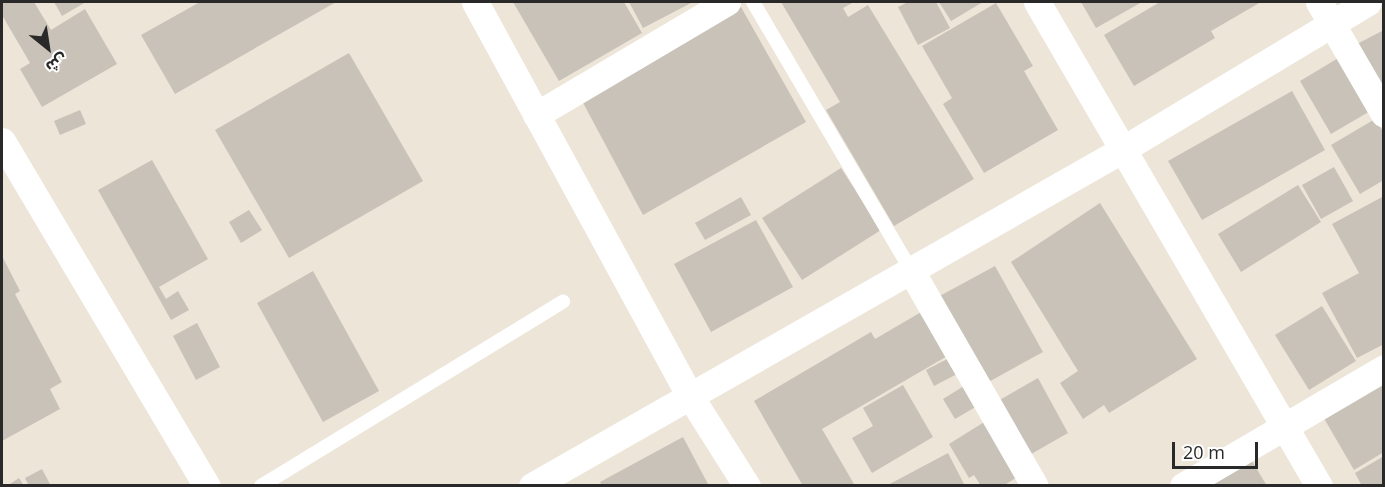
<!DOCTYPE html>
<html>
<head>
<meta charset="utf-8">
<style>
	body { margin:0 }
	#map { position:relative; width:1385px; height:487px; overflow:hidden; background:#ede5d8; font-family:"Open Sans","Noto Sans Arabic",sans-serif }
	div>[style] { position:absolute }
	.building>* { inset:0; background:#c8c2b8 }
	.lane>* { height:14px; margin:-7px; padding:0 7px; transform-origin:7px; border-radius:7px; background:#fff }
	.street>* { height:27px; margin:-13.5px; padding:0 13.5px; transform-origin:13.5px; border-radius:13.5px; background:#fff }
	span { translate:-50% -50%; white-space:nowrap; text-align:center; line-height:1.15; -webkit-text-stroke:4.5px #fff; paint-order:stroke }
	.frame { position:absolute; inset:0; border:3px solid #292929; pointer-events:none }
	.north { position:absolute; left:18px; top:18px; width:60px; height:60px; -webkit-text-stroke:4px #fff; paint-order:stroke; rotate:150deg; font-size:16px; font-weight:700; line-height:24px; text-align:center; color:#292929 }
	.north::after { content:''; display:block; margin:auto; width:21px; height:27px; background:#292929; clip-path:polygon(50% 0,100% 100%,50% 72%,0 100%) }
	.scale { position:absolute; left:1172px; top:442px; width:86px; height:27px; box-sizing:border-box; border:3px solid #292929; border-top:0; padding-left:8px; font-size:18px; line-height:21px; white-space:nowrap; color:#292929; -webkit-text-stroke:4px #fff; paint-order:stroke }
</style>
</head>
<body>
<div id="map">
	<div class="building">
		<div style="clip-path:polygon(2px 2px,34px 2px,51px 30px,85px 9px,117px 64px,42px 107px,20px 69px,30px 63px,2px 15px)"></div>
		<div style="clip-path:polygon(54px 2px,86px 2px,62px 16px)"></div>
		<div style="clip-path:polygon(200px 2px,336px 2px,175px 94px,141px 35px)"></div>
		<div style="clip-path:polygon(513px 2px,624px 2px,642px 33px,559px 81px)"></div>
		<div style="clip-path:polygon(629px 2px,693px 2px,643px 28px)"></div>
		<div style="clip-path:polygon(781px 2px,854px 2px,843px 8px,848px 17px,868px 5px,974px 179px,894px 226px,826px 110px,840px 102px)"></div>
		<div style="clip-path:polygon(908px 2px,936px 2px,950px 28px,918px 45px,898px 7px)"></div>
		<div style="clip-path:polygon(939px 2px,983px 2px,951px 21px)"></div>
		<div style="clip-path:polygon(1081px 2px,1142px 2px,1096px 28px)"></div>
		<div style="clip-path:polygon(1160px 2px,1261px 2px,1211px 31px,1215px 38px,1134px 86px,1104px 35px)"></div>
		<div style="clip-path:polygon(996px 3px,1033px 66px,1024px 71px,1058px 130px,984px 173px,943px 104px,952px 98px,922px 46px)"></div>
		<div style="clip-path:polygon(741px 7px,806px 122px,643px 215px,581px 99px)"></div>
		<div style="clip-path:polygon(1384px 30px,1384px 96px,1355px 45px)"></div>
		<div style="clip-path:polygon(349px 53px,423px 181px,289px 258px,215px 130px)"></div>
		<div style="clip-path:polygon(1340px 57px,1372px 110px,1331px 134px,1300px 81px)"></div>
		<div style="clip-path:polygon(1292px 91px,1325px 150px,1202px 220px,1168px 161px)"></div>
		<div style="clip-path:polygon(80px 110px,86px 124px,60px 135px,54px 121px)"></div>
		<div style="clip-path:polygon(1375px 119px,1384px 133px,1384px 180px,1360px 194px,1331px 145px)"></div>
		<div style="clip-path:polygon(152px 160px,208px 259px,159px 287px,166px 299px,178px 291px,189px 310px,171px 320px,98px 190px)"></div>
		<div style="clip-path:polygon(1334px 167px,1353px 201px,1321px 219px,1302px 185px)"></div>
		<div style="clip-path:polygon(841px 168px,881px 230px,802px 280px,762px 218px)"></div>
		<div style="clip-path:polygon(1298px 185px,1321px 222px,1241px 272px,1218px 234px)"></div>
		<div style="clip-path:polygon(1384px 196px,1384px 344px,1357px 358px,1322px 293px,1359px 273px,1332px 224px)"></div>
		<div style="clip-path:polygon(741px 197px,751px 215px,705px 240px,695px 223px)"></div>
		<div style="clip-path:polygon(1100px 203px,1197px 359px,1109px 413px,1104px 405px,1083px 419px,1060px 383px,1078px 371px,1011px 262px)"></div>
		<div style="clip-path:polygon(249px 210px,262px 230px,241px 243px,229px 222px)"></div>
		<div style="clip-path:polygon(756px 220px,793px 287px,711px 332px,674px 264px)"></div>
		<div style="clip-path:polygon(2px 256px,20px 291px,15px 294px,62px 382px,50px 389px,60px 409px,2px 441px)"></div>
		<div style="clip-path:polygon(995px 266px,1043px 352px,983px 385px,936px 298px)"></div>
		<div style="clip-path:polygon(313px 271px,379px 391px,323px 422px,257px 303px)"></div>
		<div style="clip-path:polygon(1322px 306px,1356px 361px,1309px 390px,1275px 335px)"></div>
		<div style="clip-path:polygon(923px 311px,949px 355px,822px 429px,854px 484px,803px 486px,754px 401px,871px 332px,875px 339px)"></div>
		<div style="clip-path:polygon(197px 323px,220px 367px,196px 380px,173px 336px)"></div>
		<div style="clip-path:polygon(951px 357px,959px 373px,934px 386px,926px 370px)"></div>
		<div style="clip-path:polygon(1384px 371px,1384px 452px,1354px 470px,1318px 408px)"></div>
		<div style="clip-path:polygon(1038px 378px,1068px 433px,1026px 457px,996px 402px)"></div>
		<div style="clip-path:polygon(972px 381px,984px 402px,955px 419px,943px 399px)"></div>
		<div style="clip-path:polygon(903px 385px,933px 437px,872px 473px,852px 438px,873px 426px,863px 408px)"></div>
		<div style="clip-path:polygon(989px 419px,1022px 474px,1003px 486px,981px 486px,974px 475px,969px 478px,949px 444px)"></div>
		<div style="clip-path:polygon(683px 437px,709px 486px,602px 486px,600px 482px)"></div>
		<div style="clip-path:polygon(1246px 451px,1267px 486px,1188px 486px)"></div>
		<div style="clip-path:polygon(948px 453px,965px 486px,886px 486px)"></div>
		<div style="clip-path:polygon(1384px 456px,1384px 486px,1362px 486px,1355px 473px)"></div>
		<div style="clip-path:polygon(42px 469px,51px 486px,29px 486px,25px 478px)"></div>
		<div style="clip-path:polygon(19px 478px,24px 486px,7px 486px)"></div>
	</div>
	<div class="lane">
		<div style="left:753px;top:2px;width:310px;rotate:59.5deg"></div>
		<div style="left:261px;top:486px;width:354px;rotate:-31.4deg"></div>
	</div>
	<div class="street">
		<div style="left:475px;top:2px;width:449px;rotate:61.4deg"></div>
		<div style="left:690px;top:396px;width:107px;rotate:57.7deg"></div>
		<div style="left:1037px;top:2px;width:560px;rotate:59.77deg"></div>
		<div style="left:1319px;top:2px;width:129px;rotate:59.9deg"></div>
		<div style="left:536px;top:115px;width:222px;rotate:-30.6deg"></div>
		<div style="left:2px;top:141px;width:401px;rotate:59.3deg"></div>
		<div style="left:910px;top:269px;width:250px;rotate:60.1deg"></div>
		<div style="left:532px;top:486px;width:677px;rotate:-29.67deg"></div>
		<div style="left:1120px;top:151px;width:289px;rotate:-31deg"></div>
		<div style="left:1183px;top:486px;width:233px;rotate:-30.4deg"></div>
	</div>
	<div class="frame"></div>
	<div class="north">ش</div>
	<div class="scale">20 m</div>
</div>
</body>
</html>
